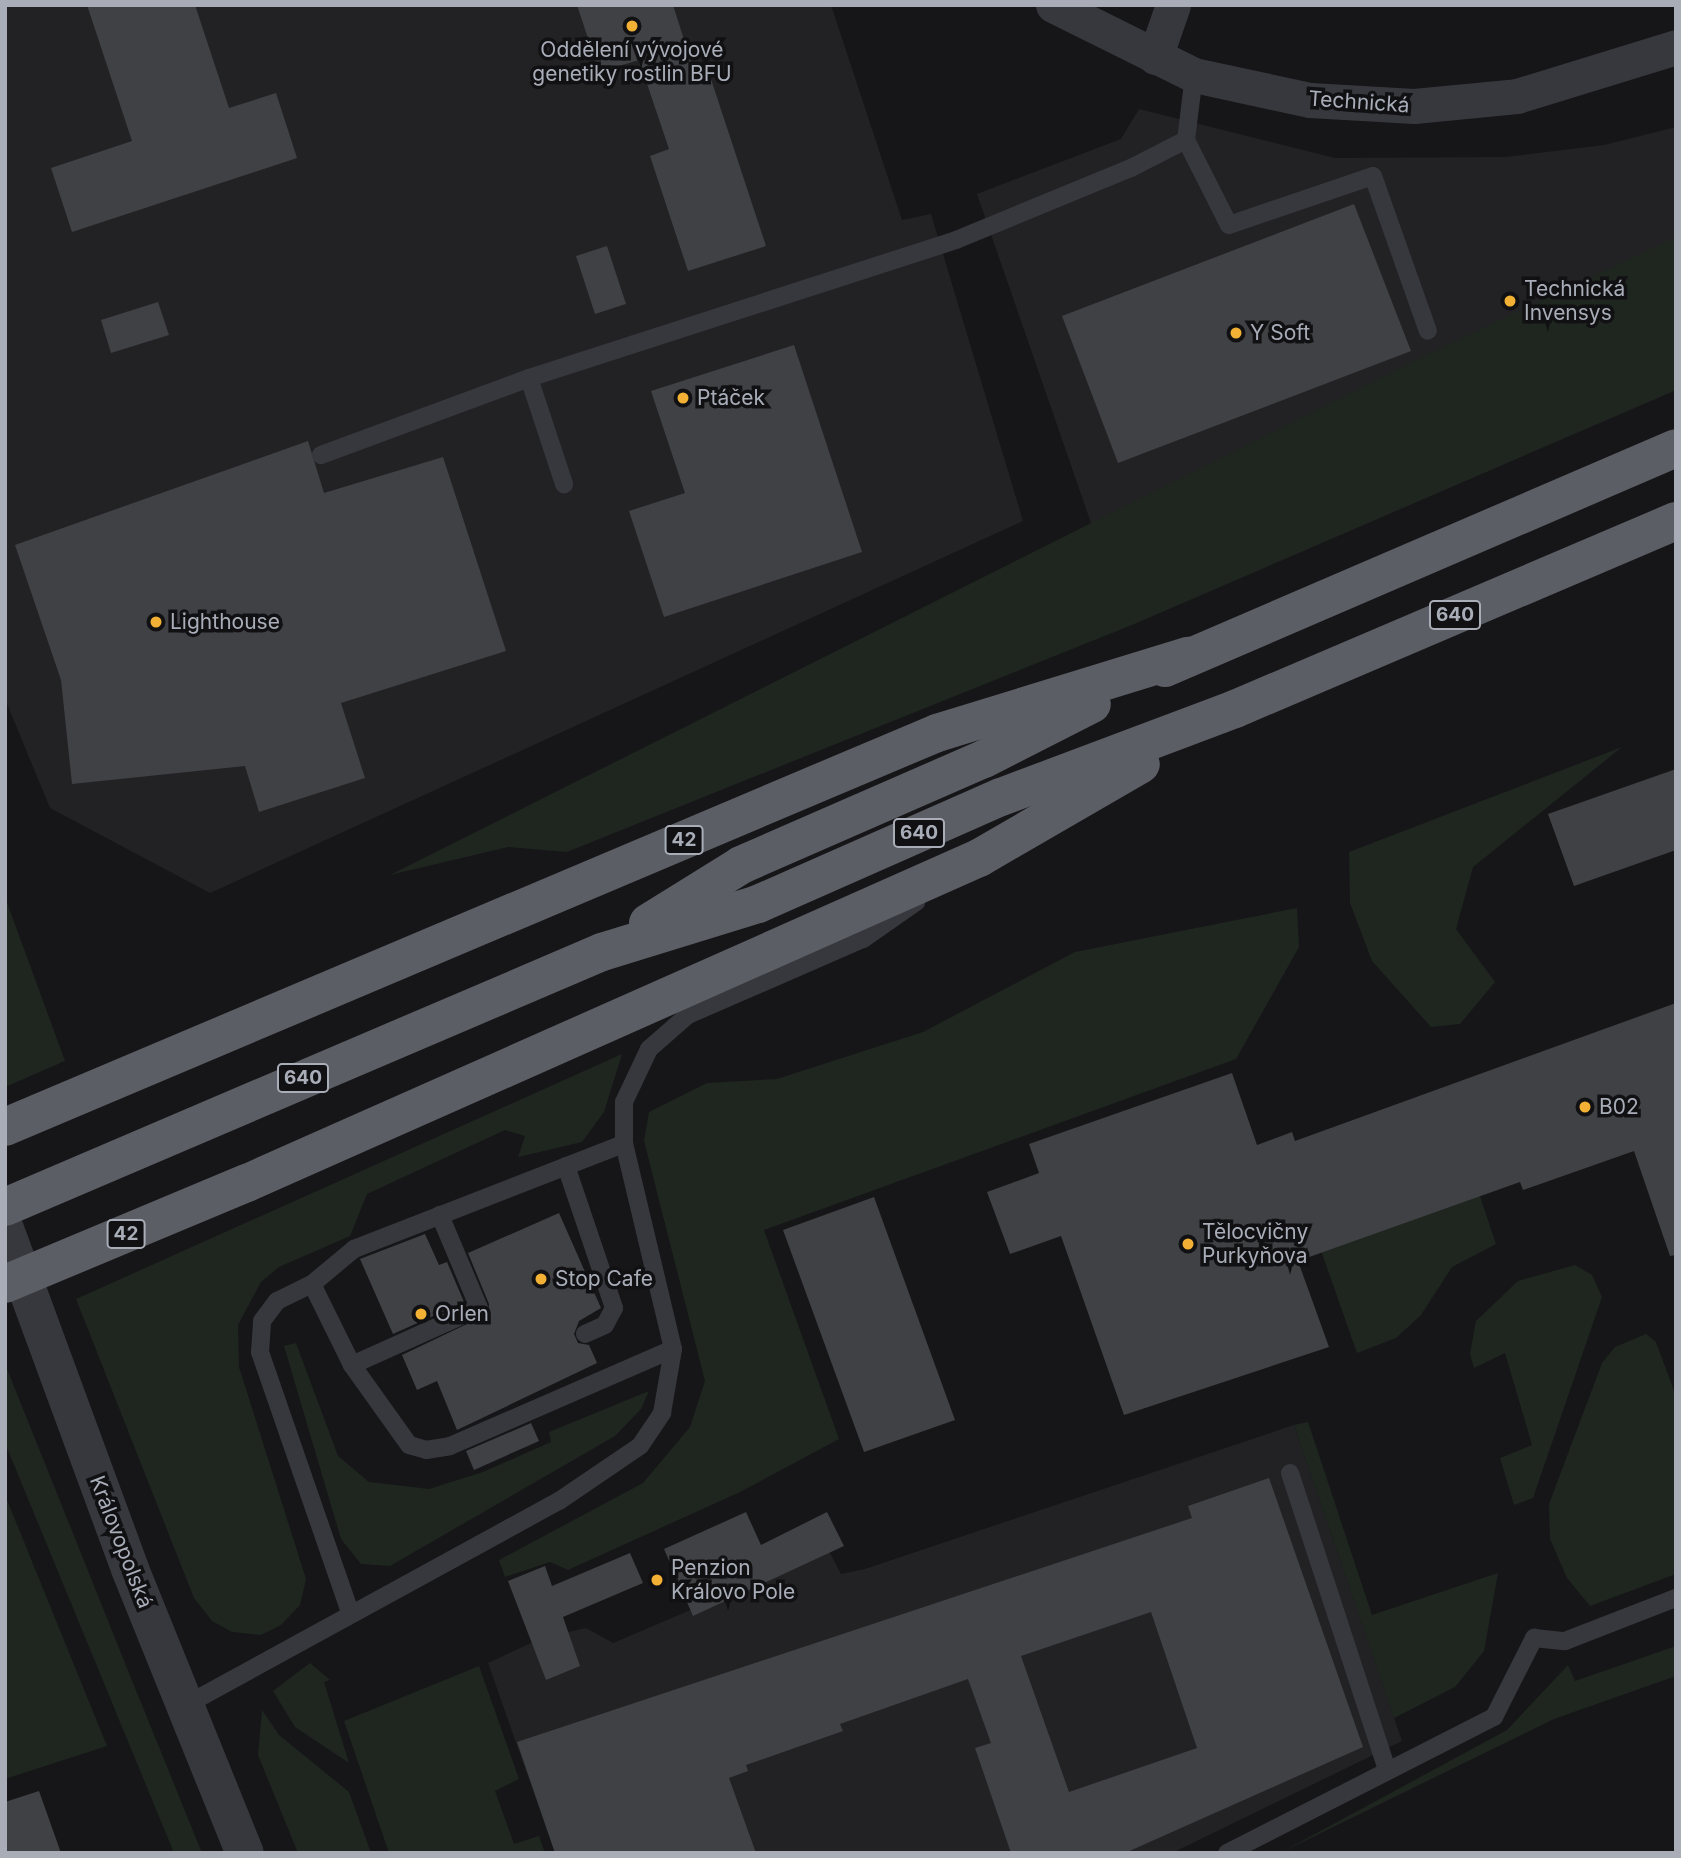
<!DOCTYPE html>
<html>
<head>
<meta charset="utf-8">
<style>
	body { margin:0 }
	#map { position:relative; width:1681px; height:1858px; overflow:hidden; background:#161618; font-family:Inter,sans-serif }
	div>[style] { position:absolute }
	.built>* { inset:0; background:#222225 }
	.green>* { inset:0; background:#1e261f }
	.building>* { inset:0; background:#404145 }
	.service>* { height:18px; margin:-9px; padding:0 9px; transform-origin:9px; border-radius:9px; background:#37383d }
	.minor>* { height:35px; margin:-17.5px; padding:0 17.5px; transform-origin:17.5px; border-radius:17.5px; background:#37383d }
	.tertiary>* { height:38px; margin:-19px; padding:0 19px; transform-origin:19px; border-radius:19px; background:#37383d }
	.trunk>* { height:38px; margin:-19px; padding:0 19px; transform-origin:19px; border-radius:19px; background:#5b5e65 }
	.trunk-bridge>* { height:38px; margin:-19px; padding:0 19px; transform-origin:19px; border-radius:19px; background:#5b5e65 }
	.dots>* { width:19px; height:19px; translate:-50% -50%; box-sizing:border-box; border:4px solid #111113; border-radius:50% }
	span { translate:-50% -50%; white-space:nowrap; text-align:center; line-height:1.15; -webkit-text-stroke:7px #111113; paint-order:stroke }
	.shield-label span { padding:2px 5px; background:#111113; border:2px solid; border-radius:5px; -webkit-text-stroke-width:0 }
	.shield-label { font-size:19px; color:#a8adb8; font-weight:700 }
	.poi-label { font-size:21px; color:#a8adb8 }
	.left { translate:0 -50%; text-align:left }
	.street-label { font-size:21px; color:#a8adb8 }
	.frame { position:absolute; inset:0; border:7px solid #a8adb8; pointer-events:none }
</style>
</head>
<body>
<div id="map">
	<div class="built">
		<div style="clip-path:polygon(5px 5px,831px 5px,902px 220px,931px 214px,1023px 521px,210px 893px,50px 808px,5px 699px)"></div>
		<div style="clip-path:polygon(1139px 109px,1335px 158px,1505px 157px,1604px 145px,1676px 127px,1676px 390px,1127px 627px,977px 194px,1121px 139px)"></div>
		<div style="clip-path:polygon(1294px 1425px,1402px 1741px,1172px 1853px,555px 1853px,488px 1663px,542px 1638px,586px 1628px,613px 1643px,829px 1551px,841px 1574px,865px 1569px)"></div>
	</div>
	<div class="green">
		<div style="clip-path:polygon(1676px 237px,1676px 390px,1127px 627px,567px 852px,508px 847px,390px 875px,1430px 353px)"></div>
		<div style="clip-path:polygon(1622px 747px,1473px 867px,1456px 929px,1495px 982px,1460px 1024px,1431px 1027px,1372px 961px,1350px 903px,1349px 852px)"></div>
		<div style="clip-path:polygon(5px 897px,65px 1061px,5px 1087px)"></div>
		<div style="clip-path:polygon(1297px 908px,1299px 947px,1236px 1059px,764px 1230px,839px 1439px,740px 1492px,568px 1570px,550px 1562px,505px 1577px,499px 1560px,643px 1483px,690px 1427px,705px 1381px,644px 1141px,649px 1112px,707px 1083px,777px 1079px,923px 1032px,1075px 952px)"></div>
		<div style="clip-path:polygon(622px 1054px,604px 1112px,582px 1142px,518px 1157px,525px 1136px,505px 1130px,367px 1194px,350px 1236px,279px 1267px,261px 1282px,238px 1325px,239px 1367px,306px 1579px,300px 1605px,281px 1625px,261px 1635px,232px 1632px,212px 1621px,194px 1598px,76px 1299px)"></div>
		<div style="clip-path:polygon(1480px 1196px,1496px 1244px,1452px 1267px,1421px 1315px,1396px 1338px,1357px 1353px,1318px 1242px)"></div>
		<div style="clip-path:polygon(1575px 1265px,1592px 1275px,1602px 1297px,1533px 1498px,1514px 1505px,1500px 1458px,1532px 1445px,1505px 1353px,1474px 1368px,1470px 1354px,1476px 1321px,1518px 1281px)"></div>
		<div style="clip-path:polygon(1646px 1334px,1656px 1342px,1676px 1396px,1676px 1574px,1590px 1606px,1567px 1578px,1550px 1539px,1549px 1504px,1602px 1363px,1615px 1347px)"></div>
		<div style="clip-path:polygon(296px 1343px,338px 1456px,369px 1482px,429px 1489px,483px 1472px,551px 1442px,549px 1432px,649px 1391px,641px 1409px,615px 1436px,390px 1566px,361px 1564px,341px 1539px,284px 1346px)"></div>
		<div style="clip-path:polygon(5px 1364px,129px 1673px,202px 1853px,174px 1853px,5px 1443px)"></div>
		<div style="clip-path:polygon(1308px 1422px,1372px 1615px,1498px 1573px,1484px 1651px,1455px 1687px,1394px 1718px,1294px 1425px)"></div>
		<div style="clip-path:polygon(5px 1495px,107px 1746px,5px 1779px)"></div>
		<div style="clip-path:polygon(1676px 1646px,1676px 1676px,1554px 1719px,1280px 1853px,1507px 1730px,1568px 1665px,1575px 1681px)"></div>
		<div style="clip-path:polygon(310px 1663px,330px 1680px,324px 1682px,349px 1763px,295px 1727px,273px 1691px)"></div>
		<div style="clip-path:polygon(479px 1666px,519px 1779px,495px 1791px,514px 1844px,539px 1836px,545px 1853px,389px 1853px,344px 1721px)"></div>
		<div style="clip-path:polygon(262px 1710px,279px 1735px,349px 1792px,371px 1853px,298px 1853px,258px 1755px)"></div>
	</div>
	<div class="building">
		<div style="clip-path:polygon(87px 5px,195px 5px,229px 108px,276px 93px,297px 158px,72px 232px,51px 168px,132px 141px)"></div>
		<div style="clip-path:polygon(577px 5px,673px 5px,693px 68px,706px 64px,766px 246px,688px 271px,650px 156px,669px 149px,639px 60px,599px 72px)"></div>
		<div style="clip-path:polygon(1354px 204px,1411px 351px,1118px 463px,1062px 316px)"></div>
		<div style="clip-path:polygon(607px 246px,626px 304px,595px 314px,576px 256px)"></div>
		<div style="clip-path:polygon(158px 302px,169px 335px,111px 353px,101px 320px)"></div>
		<div style="clip-path:polygon(794px 345px,862px 552px,664px 617px,629px 511px,685px 493px,651px 391px)"></div>
		<div style="clip-path:polygon(308px 441px,324px 493px,443px 457px,506px 651px,341px 703px,365px 778px,259px 812px,245px 766px,72px 784px,61px 680px,15px 545px)"></div>
		<div style="clip-path:polygon(1676px 769px,1676px 850px,1574px 886px,1548px 814px)"></div>
		<div style="clip-path:polygon(1676px 1003px,1676px 1255px,1670px 1256px,1634px 1151px,1523px 1190px,1520px 1182px,1298px 1261px,1329px 1347px,1124px 1415px,1061px 1236px,1010px 1254px,987px 1192px,1039px 1173px,1029px 1144px,1232px 1073px,1257px 1145px,1292px 1132px,1295px 1141px)"></div>
		<div style="clip-path:polygon(874px 1197px,955px 1420px,864px 1452px,783px 1230px)"></div>
		<div style="clip-path:polygon(559px 1213px,601px 1308px,579px 1321px,574px 1334px,578px 1343px,589px 1345px,597px 1363px,457px 1430px,437px 1381px,417px 1390px,402px 1355px,488px 1314px,489px 1304px,468px 1253px)"></div>
		<div style="clip-path:polygon(425px 1234px,439px 1265px,447px 1262px,464px 1302px,393px 1334px,360px 1259px)"></div>
		<div style="clip-path:polygon(531px 1423px,539px 1441px,474px 1470px,466px 1451px)"></div>
		<div style="clip-path:polygon(evenodd,1269px 1478px,1363px 1747px,1125px 1853px,1011px 1853px,975px 1748px,991px 1743px,968px 1679px,840px 1724px,843px 1731px,746px 1765px,748px 1771px,729px 1778px,756px 1853px,555px 1853px,517px 1742px,1192px 1518px,1188px 1506px,1269px 1478px,1151px 1612px,1197px 1748px,1069px 1792px,1021px 1656px,1151px 1612px)"></div>
		<div style="clip-path:polygon(746px 1512px,761px 1545px,827px 1512px,844px 1546px,693px 1616px,664px 1549px)"></div>
		<div style="clip-path:polygon(630px 1553px,643px 1583px,563px 1617px,580px 1666px,546px 1680px,508px 1581px,545px 1566px,552px 1586px)"></div>
		<div style="clip-path:polygon(39px 1791px,61px 1853px,5px 1853px,5px 1802px)"></div>
	</div>
	<div class="service">
		<div style="left:1186px;top:140px;width:95px;rotate:63.2deg"></div>
		<div style="left:1229px;top:225px;width:152px;rotate:-18.8deg"></div>
		<div style="left:1373px;top:176px;width:164px;rotate:70.5deg"></div>
		<div style="left:529px;top:378px;width:112px;rotate:71.7deg"></div>
		<div style="left:321px;top:455px;width:222px;rotate:-20.3deg"></div>
		<div style="left:529px;top:378px;width:449px;rotate:-17.9deg"></div>
		<div style="left:956px;top:240px;width:189px;rotate:-22.4deg"></div>
		<div style="left:1131px;top:168px;width:62px;rotate:-27deg"></div>
		<div style="left:1186px;top:140px;width:65px;rotate:-83deg"></div>
		<div style="left:566px;top:1166px;width:150px;rotate:71.3deg"></div>
		<div style="left:614px;top:1308px;width:19px;rotate:118deg"></div>
		<div style="left:605px;top:1325px;width:22px;rotate:156deg"></div>
		<div style="left:312px;top:1284px;width:55px;rotate:-39.8deg"></div>
		<div style="left:354px;top:1249px;width:290px;rotate:-21.3deg"></div>
		<div style="left:352px;top:1365px;width:98px;rotate:54.5deg"></div>
		<div style="left:409px;top:1445px;width:18px;rotate:16deg"></div>
		<div style="left:426px;top:1450px;width:24px;rotate:-9deg"></div>
		<div style="left:450px;top:1446px;width:243px;rotate:-23.5deg"></div>
		<div style="left:1290px;top:1473px;width:312px;rotate:71.9deg"></div>
		<div style="left:350px;top:1612px;width:275px;rotate:-109.1deg"></div>
		<div style="left:260px;top:1352px;width:31px;rotate:-86deg"></div>
		<div style="left:262px;top:1321px;width:25px;rotate:-53deg"></div>
		<div style="left:277px;top:1301px;width:39px;rotate:-26deg"></div>
		<div style="left:312px;top:1284px;width:90px;rotate:63.7deg"></div>
		<div style="left:352px;top:1365px;width:139px;rotate:-24.2deg"></div>
		<div style="left:479px;top:1308px;width:101px;rotate:-112.8deg"></div>
		<div style="left:186px;top:1705px;width:425px;rotate:-28.7deg"></div>
		<div style="left:559px;top:1501px;width:98px;rotate:-34.2deg"></div>
		<div style="left:640px;top:1446px;width:40px;rotate:-56deg"></div>
		<div style="left:662px;top:1413px;width:65px;rotate:-80.2deg"></div>
		<div style="left:673px;top:1349px;width:211px;rotate:-103.4deg"></div>
		<div style="left:624px;top:1144px;width:42px;rotate:-90deg"></div>
		<div style="left:624px;top:1102px;width:59px;rotate:-64.7deg"></div>
		<div style="left:649px;top:1049px;width:52px;rotate:-41.1deg"></div>
		<div style="left:688px;top:1015px;width:191px;rotate:-23.5deg"></div>
		<div style="left:863px;top:939px;width:65px;rotate:-34.9deg"></div>
		<div style="left:1227px;top:1853px;width:300px;rotate:-27deg"></div>
		<div style="left:1494px;top:1717px;width:89px;rotate:-63.1deg"></div>
		<div style="left:1534px;top:1638px;width:31px;rotate:6deg"></div>
		<div style="left:1565px;top:1641px;width:119px;rotate:-21.2deg"></div>
	</div>
	<div class="minor">
		<div style="left:1053px;top:5px;width:157px;rotate:26.4deg"></div>
		<div style="left:1194px;top:75px;width:119px;rotate:12.2deg"></div>
		<div style="left:1310px;top:100px;width:104px;rotate:3.3deg"></div>
		<div style="left:1414px;top:106px;width:103px;rotate:-5.5deg"></div>
		<div style="left:1517px;top:96px;width:166px;rotate:-17.1deg"></div>
		<div style="left:1155px;top:57px;width:55px;rotate:-70.9deg"></div>
	</div>
	<div class="tertiary">
		<div style="left:5px;top:1229px;width:362px;rotate:69.8deg"></div>
		<div style="left:130px;top:1569px;width:306px;rotate:68deg"></div>
	</div>
	<div class="trunk">
		<div style="left:1165px;top:668px;width:556px;rotate:-23.29deg"></div>
		<div style="left:648px;top:923px;width:110px;rotate:-31.9deg"></div>
		<div style="left:741px;top:865px;width:265px;rotate:-23.6deg"></div>
		<div style="left:984px;top:759px;width:121px;rotate:-27deg"></div>
		<div style="left:5px;top:1127px;width:1012px;rotate:-22.92deg"></div>
		<div style="left:937px;top:733px;width:263px;rotate:-17.1deg"></div>
		<div style="left:247px;top:1183px;width:801px;rotate:-23.94deg"></div>
		<div style="left:979px;top:858px;width:187px;rotate:-30.1deg"></div>
		<div style="left:5px;top:1207px;width:649px;rotate:-23.13deg"></div>
		<div style="left:602px;top:952px;width:163px;rotate:-17.1deg"></div>
		<div style="left:758px;top:904px;width:266px;rotate:-23.8deg"></div>
		<div style="left:1001px;top:797px;width:250px;rotate:-20.6deg"></div>
		<div style="left:1235px;top:709px;width:479px;rotate:-23.1deg"></div>
	</div>
	<div class="trunk-bridge">
		<div style="left:5px;top:1284px;width:262px;rotate:-22.7deg"></div>
	</div>
	<div class="dots">
		<div style="left:632px;top:26px;background:#f2b134"></div>
		<div style="left:1510px;top:301px;background:#f2b134"></div>
		<div style="left:1236px;top:333px;background:#f2b134"></div>
		<div style="left:683px;top:398px;background:#f2b134"></div>
		<div style="left:156px;top:622px;background:#f2b134"></div>
		<div style="left:1585px;top:1107px;background:#f2b134"></div>
		<div style="left:1188px;top:1244px;background:#f2b134"></div>
		<div style="left:541px;top:1279px;background:#f2b134"></div>
		<div style="left:421px;top:1314px;background:#f2b134"></div>
		<div style="left:657px;top:1580px;background:#f2b134"></div>
	</div>
	<div class="shield-label">
		<span style="left:1455px;top:615px">640</span>
		<span style="left:919px;top:833px">640</span>
		<span style="left:684px;top:840px">42</span>
		<span style="left:303px;top:1078px">640</span>
		<span style="left:126px;top:1234px">42</span>
	</div>
	<div class="poi-label">
		<span style="left:632px;top:62px">Oddělení vývojové<br>genetiky rostlin BFU</span>
		<span class="left" style="left:1524px;top:301px">Technická<br>Invensys</span>
		<span class="left" style="left:1250px;top:333px">Y Soft</span>
		<span class="left" style="left:697px;top:398px">Ptáček</span>
		<span class="left" style="left:170px;top:622px">Lighthouse</span>
		<span class="left" style="left:1599px;top:1107px">B02</span>
		<span class="left" style="left:1202px;top:1244px">Tělocvičny<br>Purkyňova</span>
		<span class="left" style="left:555px;top:1279px">Stop Cafe</span>
		<span class="left" style="left:435px;top:1314px">Orlen</span>
		<span class="left" style="left:671px;top:1580px">Penzion<br>Královo Pole</span>
	</div>
	<div class="street-label">
		<span style="left:1359px;top:102px;rotate:4deg">Technická</span>
		<span style="left:121px;top:1542px;rotate:69deg">Královopolská</span>
	</div>
	<div class="frame"></div>
</div>
</body>
</html>
